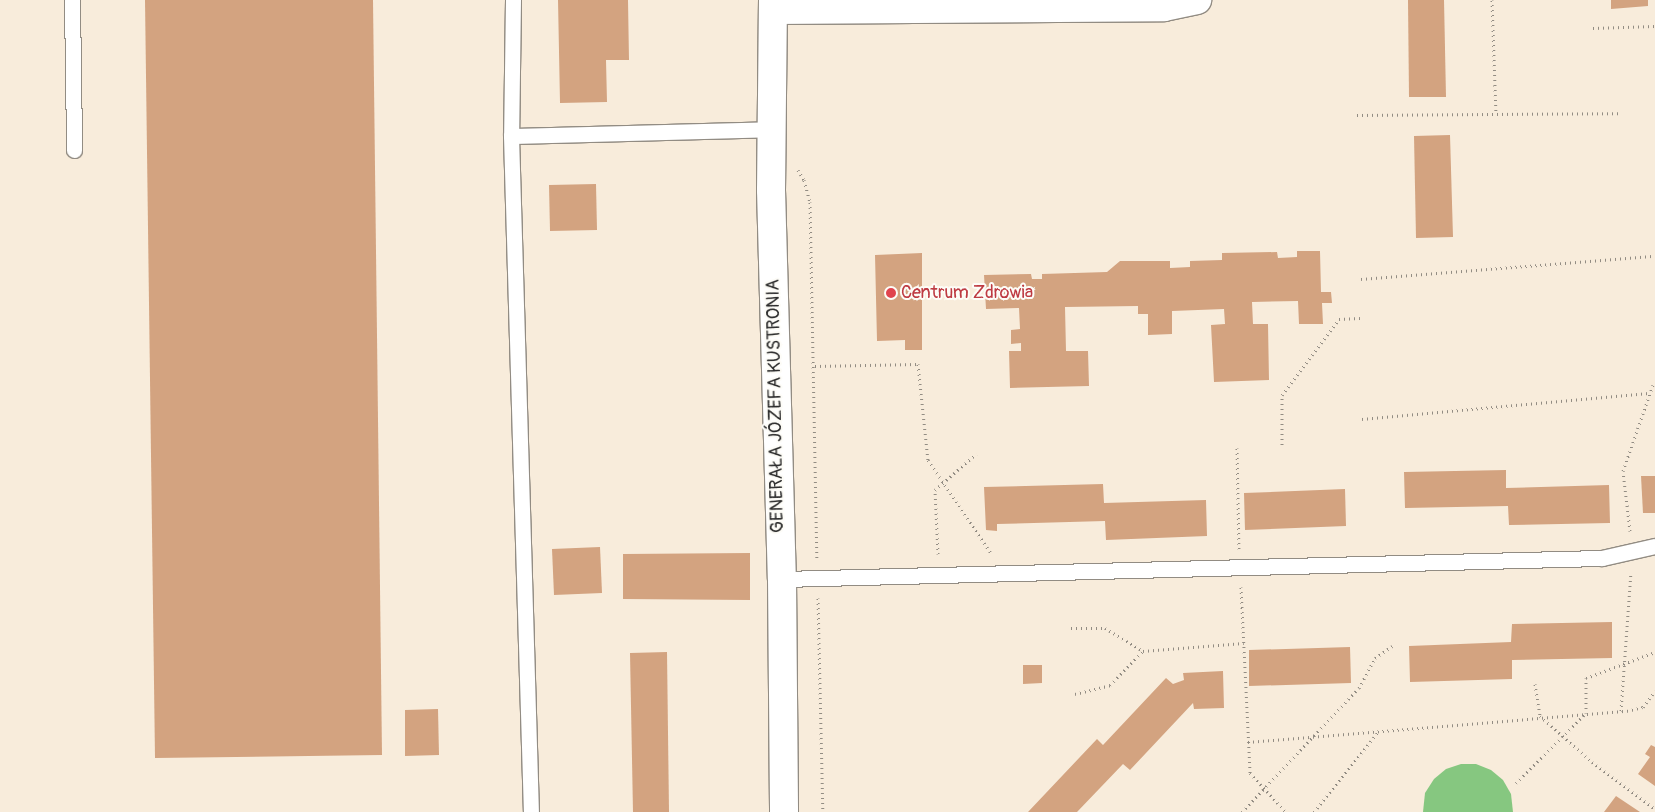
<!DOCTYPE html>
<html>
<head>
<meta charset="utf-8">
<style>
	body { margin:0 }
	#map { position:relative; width:1655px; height:812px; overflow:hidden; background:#f8ecdb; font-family:Pangolin,sans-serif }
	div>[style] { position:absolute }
	.green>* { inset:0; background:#86c780 }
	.building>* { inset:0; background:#d3a380 }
	.path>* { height:3px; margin-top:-1.5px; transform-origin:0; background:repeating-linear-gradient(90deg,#928c83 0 1px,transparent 0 5px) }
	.roads { filter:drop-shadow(1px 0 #928c83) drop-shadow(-1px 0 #928c83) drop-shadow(0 1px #928c83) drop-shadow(0 -1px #928c83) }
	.lane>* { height:15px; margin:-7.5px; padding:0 7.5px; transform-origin:7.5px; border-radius:7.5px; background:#fff }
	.street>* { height:28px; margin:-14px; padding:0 14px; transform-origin:14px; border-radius:14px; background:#fff }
	.dots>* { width:14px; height:14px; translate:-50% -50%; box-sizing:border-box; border:2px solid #fdfcf7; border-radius:50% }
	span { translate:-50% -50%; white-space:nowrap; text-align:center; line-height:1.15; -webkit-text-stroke:4px #fdfcf7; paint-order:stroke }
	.health-label { font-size:18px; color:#be3a42 }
	.left { translate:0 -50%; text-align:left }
	.street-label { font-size:18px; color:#2b2b2b }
</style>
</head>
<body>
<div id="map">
	<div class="green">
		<div style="clip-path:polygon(1461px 764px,1476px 764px,1491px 770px,1503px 780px,1511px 794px,1513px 812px,1423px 812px,1425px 793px,1434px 779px,1446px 769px)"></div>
	</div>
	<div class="building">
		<div style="clip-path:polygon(145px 0,373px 0,382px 755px,155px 758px)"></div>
		<div style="clip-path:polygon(558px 0,628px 0,629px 60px,606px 60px,607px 102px,560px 103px)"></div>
		<div style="clip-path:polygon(1408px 0,1444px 0,1446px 97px,1409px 97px)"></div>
		<div style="clip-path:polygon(1611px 0,1648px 0,1648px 6px,1611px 9px)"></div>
		<div style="clip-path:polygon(1450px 135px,1453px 237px,1416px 238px,1414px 136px)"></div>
		<div style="clip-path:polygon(596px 184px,597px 230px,550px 231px,549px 185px)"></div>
		<div style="clip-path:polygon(1297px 251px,1320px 251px,1321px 292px,1331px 292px,1332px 303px,1322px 303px,1323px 324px,1299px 324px,1298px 301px,1252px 302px,1253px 324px,1268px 324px,1269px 380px,1214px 382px,1211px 325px,1225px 324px,1224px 309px,1172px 311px,1172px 334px,1148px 335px,1148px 314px,1138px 314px,1138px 306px,1065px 307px,1066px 351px,1088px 351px,1089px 386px,1010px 388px,1009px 351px,1021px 351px,1021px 343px,1011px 344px,1011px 330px,1020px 329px,1019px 308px,986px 309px,984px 275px,1031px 274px,1032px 279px,1042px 279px,1042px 274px,1107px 272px,1120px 261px,1170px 261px,1170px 268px,1190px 267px,1190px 261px,1222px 260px,1222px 253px,1277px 252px,1278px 258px,1297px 257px)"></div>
		<div style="clip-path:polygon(922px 253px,922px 350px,905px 350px,905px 340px,877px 341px,875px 255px)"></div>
		<div style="clip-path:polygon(1506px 470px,1506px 488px,1609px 485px,1610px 523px,1509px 525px,1508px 506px,1405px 508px,1404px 472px)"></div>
		<div style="clip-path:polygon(1641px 476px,1655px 476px,1655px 513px,1643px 513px)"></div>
		<div style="clip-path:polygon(1103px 484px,1104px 503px,1206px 500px,1207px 536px,1106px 540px,1105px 521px,997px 524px,997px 531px,986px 530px,984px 487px)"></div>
		<div style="clip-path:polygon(1345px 489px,1346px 526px,1245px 530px,1244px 493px)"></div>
		<div style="clip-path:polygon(600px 547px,602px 593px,554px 595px,552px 549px)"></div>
		<div style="clip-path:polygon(750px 553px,750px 600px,623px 599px,623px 554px)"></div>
		<div style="clip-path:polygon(1612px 622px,1612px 658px,1512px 660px,1512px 679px,1410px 682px,1409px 646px,1511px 642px,1512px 624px)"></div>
		<div style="clip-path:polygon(1350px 647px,1351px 683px,1249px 686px,1249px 650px)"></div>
		<div style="clip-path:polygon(667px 652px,669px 812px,633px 812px,630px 653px)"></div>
		<div style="clip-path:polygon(1023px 665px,1042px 665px,1042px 683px,1023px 684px)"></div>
		<div style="clip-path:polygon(1223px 671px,1224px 708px,1194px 709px,1193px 703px,1130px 770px,1123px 764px,1077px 812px,1028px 812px,1097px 739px,1103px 745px,1166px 678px,1173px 684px,1184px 680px,1183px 673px)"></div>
		<div style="clip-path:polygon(438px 709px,439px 755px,405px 756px,405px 710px)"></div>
		<div style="clip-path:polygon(1651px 745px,1655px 747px,1655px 786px,1638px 774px,1650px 757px,1645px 754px)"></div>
		<div style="clip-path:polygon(1616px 796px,1640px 812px,1604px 812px)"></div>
	</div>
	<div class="path">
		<div style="left:1492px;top:0;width:114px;rotate:88deg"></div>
		<div style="left:1593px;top:28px;width:62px;rotate:-1.8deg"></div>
		<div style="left:1357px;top:115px;width:264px;rotate:-0.4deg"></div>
		<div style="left:798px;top:170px;width:12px;rotate:59deg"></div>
		<div style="left:804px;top:180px;width:23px;rotate:75deg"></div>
		<div style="left:810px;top:202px;width:357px;rotate:88.9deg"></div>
		<div style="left:1361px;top:279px;width:295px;rotate:-4.5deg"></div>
		<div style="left:815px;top:366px;width:103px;rotate:-1.1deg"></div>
		<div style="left:918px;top:364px;width:97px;rotate:84.1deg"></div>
		<div style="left:928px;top:460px;width:112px;rotate:55.9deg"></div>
		<div style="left:1362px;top:419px;width:288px;rotate:-5.2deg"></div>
		<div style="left:1282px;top:445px;width:50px;rotate:-90deg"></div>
		<div style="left:1282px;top:395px;width:95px;rotate:-53.1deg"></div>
		<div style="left:1339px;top:319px;width:21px;rotate:-3deg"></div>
		<div style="left:1237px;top:448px;width:101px;rotate:88.9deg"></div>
		<div style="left:1630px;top:531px;width:60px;rotate:-96.7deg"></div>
		<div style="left:1623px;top:471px;width:91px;rotate:-70.8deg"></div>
		<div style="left:938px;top:554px;width:64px;rotate:-92.7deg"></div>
		<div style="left:935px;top:490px;width:55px;rotate:-41.3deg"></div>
		<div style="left:1241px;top:587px;width:186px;rotate:87.2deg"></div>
		<div style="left:1250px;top:773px;width:53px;rotate:47.3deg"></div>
		<div style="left:818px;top:598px;width:214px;rotate:88.7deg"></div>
		<div style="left:1071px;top:628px;width:34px"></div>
		<div style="left:1105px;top:628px;width:44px;rotate:31.2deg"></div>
		<div style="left:1535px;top:684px;width:32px;rotate:81deg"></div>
		<div style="left:1540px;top:716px;width:69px;rotate:41.5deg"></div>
		<div style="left:1592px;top:762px;width:79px;rotate:36.7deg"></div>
		<div style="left:1075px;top:694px;width:36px;rotate:-14deg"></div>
		<div style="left:1110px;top:685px;width:47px;rotate:-45.9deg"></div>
		<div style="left:1143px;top:651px;width:101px;rotate:-4.5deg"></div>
		<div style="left:1621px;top:711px;width:139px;rotate:-85.9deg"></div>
		<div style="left:1248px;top:742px;width:380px;rotate:-4.7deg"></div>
		<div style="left:1627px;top:711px;width:16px;rotate:-14deg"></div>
		<div style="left:1643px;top:707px;width:20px;rotate:-53deg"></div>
		<div style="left:1516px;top:783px;width:99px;rotate:-45deg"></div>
		<div style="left:1586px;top:713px;width:35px;rotate:-90deg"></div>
		<div style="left:1586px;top:678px;width:74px;rotate:-20.6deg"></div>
		<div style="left:1242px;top:812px;width:170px;rotate:-46.7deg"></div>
		<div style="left:1359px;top:688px;width:34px;rotate:-62deg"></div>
		<div style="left:1375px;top:658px;width:21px;rotate:-35deg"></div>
		<div style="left:1314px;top:812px;width:102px;rotate:-51.3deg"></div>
	</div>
	<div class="roads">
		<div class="lane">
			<div style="left:72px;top:0;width:150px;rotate:89.2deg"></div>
			<div style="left:513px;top:0;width:136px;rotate:90.8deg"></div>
			<div style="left:511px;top:136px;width:676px;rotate:88.31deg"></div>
			<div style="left:511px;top:136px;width:261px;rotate:-1.5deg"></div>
			<div style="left:782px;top:579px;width:820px;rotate:-1.47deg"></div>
			<div style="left:1602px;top:558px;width:54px;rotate:-12.8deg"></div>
		</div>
		<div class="street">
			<div style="left:773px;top:0;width:190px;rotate:90.6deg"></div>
			<div style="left:771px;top:190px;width:389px;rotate:88.4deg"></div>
			<div style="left:782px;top:579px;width:233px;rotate:89.5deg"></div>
			<div style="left:773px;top:10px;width:391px;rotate:-0.4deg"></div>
			<div style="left:1164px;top:7px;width:34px;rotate:-12deg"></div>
		</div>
	</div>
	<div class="dots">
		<div style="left:891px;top:293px;background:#e0444e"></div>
	</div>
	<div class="health-label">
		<span class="left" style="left:901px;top:293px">Centrum Zdrowia</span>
	</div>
	<div class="street-label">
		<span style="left:776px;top:406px;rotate:-91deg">GENERAŁA JÓZEFA KUSTRONIA</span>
	</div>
</div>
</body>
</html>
